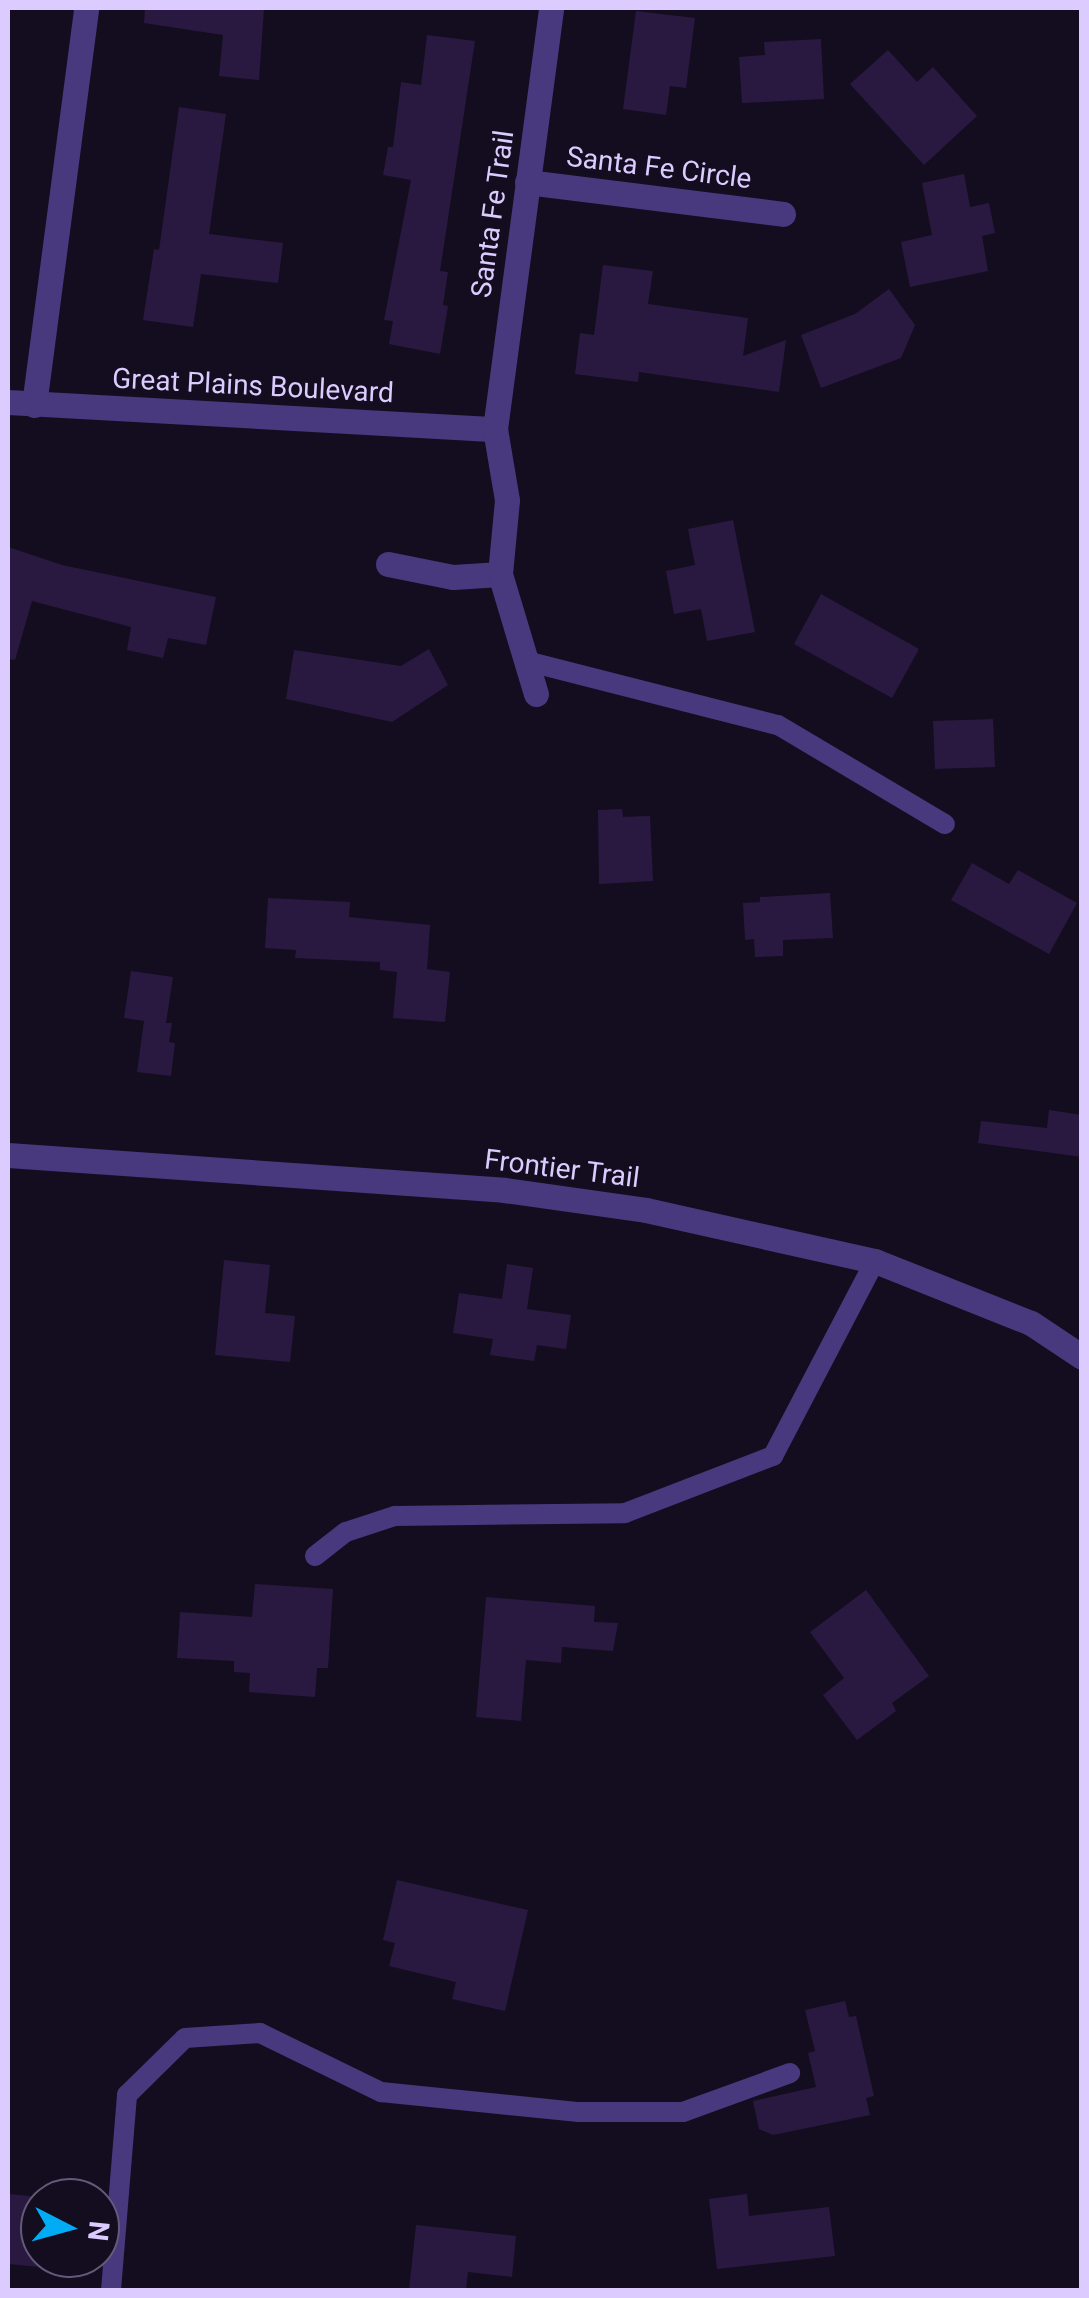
<!DOCTYPE html>
<html>
<head>
<meta charset="utf-8">
<style>
	body { margin:0 }
	#map { position:relative; width:1089px; height:2298px; overflow:hidden; background:#140d1f; font-family:Roboto,sans-serif }
	div>[style] { position:absolute }
	.building>* { inset:0; background:#291940 }
	.lane>* { height:20px; margin:-10px; padding:0 10px; transform-origin:10px; border-radius:10px; background:#48387e }
	.street>* { height:25px; margin:-12.5px; padding:0 12.5px; transform-origin:12.5px; border-radius:12.5px; background:#48387e }
	span { translate:-50% -50%; white-space:nowrap; text-align:center; line-height:1.15; -webkit-text-stroke:9px #140d1f; paint-order:stroke }
	.street-label { font-size:28px; color:#dbcbff }
	.frame { position:absolute; inset:0; border:10px solid #dbcbff; pointer-events:none }
	.north { position:absolute; left:20px; top:2178px; width:100px; height:100px; box-sizing:border-box; background:#140d1f; border:2px solid #645979; border-radius:50%; rotate:96deg; font-size:28px; font-weight:700; line-height:40px; text-align:center; color:#dbcbff }
	.north::after { content:''; display:block; margin:auto; width:35px; height:45px; background:#01acf5; clip-path:polygon(50% 0,100% 100%,50% 72%,0 100%) }
</style>
</head>
<body>
<div id="map">
	<div class="building">
		<div style="clip-path:polygon(145px 8px,264px 8px,259px 80px,219px 76px,223px 35px,144px 23px)"></div>
		<div style="clip-path:polygon(636px 11px,695px 18px,686px 88px,670px 86px,666px 115px,623px 109px)"></div>
		<div style="clip-path:polygon(427px 35px,475px 41px,440px 271px,448px 272px,443px 305px,448px 306px,440px 354px,389px 344px,393px 321px,384px 320px,411px 180px,383px 175px,388px 147px,393px 147px,401px 82px,421px 85px)"></div>
		<div style="clip-path:polygon(821px 39px,824px 99px,742px 103px,739px 57px,765px 55px,764px 42px)"></div>
		<div style="clip-path:polygon(888px 50px,917px 82px,933px 67px,977px 116px,924px 165px,850px 84px)"></div>
		<div style="clip-path:polygon(179px 107px,226px 114px,209px 234px,283px 243px,278px 283px,201px 274px,193px 327px,143px 320px,154px 249px,159px 250px)"></div>
		<div style="clip-path:polygon(964px 174px,970px 207px,989px 203px,995px 233px,982px 236px,988px 271px,910px 287px,901px 242px,932px 235px,922px 183px)"></div>
		<div style="clip-path:polygon(603px 265px,653px 271px,648px 304px,748px 318px,743px 356px,786px 340px,779px 392px,639px 372px,638px 382px,575px 374px,580px 333px,594px 335px)"></div>
		<div style="clip-path:polygon(889px 289px,915px 325px,901px 358px,821px 388px,801px 335px,855px 314px)"></div>
		<div style="clip-path:polygon(733px 520px,755px 632px,707px 641px,701px 609px,674px 614px,666px 571px,695px 565px,688px 529px)"></div>
		<div style="clip-path:polygon(8px 547px,62px 565px,216px 597px,206px 645px,168px 638px,163px 658px,127px 650px,131px 627px,32px 601px,15px 660px,8px 659px)"></div>
		<div style="clip-path:polygon(821px 594px,919px 649px,892px 698px,794px 644px)"></div>
		<div style="clip-path:polygon(429px 649px,448px 685px,392px 722px,286px 699px,294px 650px,401px 666px)"></div>
		<div style="clip-path:polygon(993px 719px,995px 767px,935px 769px,933px 721px)"></div>
		<div style="clip-path:polygon(622px 809px,623px 817px,650px 816px,653px 881px,599px 884px,598px 810px)"></div>
		<div style="clip-path:polygon(972px 863px,1009px 884px,1018px 870px,1077px 903px,1049px 954px,951px 900px)"></div>
		<div style="clip-path:polygon(830px 893px,833px 938px,783px 940px,783px 956px,755px 957px,754px 939px,745px 940px,743px 903px,760px 902px,760px 897px)"></div>
		<div style="clip-path:polygon(268px 898px,350px 902px,349px 917px,430px 925px,427px 969px,450px 972px,445px 1022px,393px 1018px,397px 972px,380px 970px,380px 962px,295px 958px,296px 950px,265px 948px)"></div>
		<div style="clip-path:polygon(131px 971px,173px 977px,166px 1023px,172px 1023px,169px 1042px,175px 1043px,171px 1076px,137px 1072px,144px 1021px,124px 1018px)"></div>
		<div style="clip-path:polygon(1049px 1110px,1082px 1115px,1082px 1157px,978px 1143px,981px 1121px,1047px 1128px)"></div>
		<div style="clip-path:polygon(224px 1260px,270px 1265px,265px 1313px,295px 1316px,290px 1362px,215px 1355px)"></div>
		<div style="clip-path:polygon(507px 1264px,533px 1268px,527px 1309px,571px 1315px,566px 1349px,537px 1345px,534px 1361px,490px 1355px,493px 1339px,453px 1333px,459px 1293px,502px 1299px)"></div>
		<div style="clip-path:polygon(255px 1584px,333px 1589px,328px 1668px,317px 1668px,315px 1697px,249px 1692px,250px 1673px,234px 1672px,234px 1661px,177px 1658px,180px 1612px,252px 1617px)"></div>
		<div style="clip-path:polygon(866px 1590px,929px 1676px,892px 1703px,896px 1711px,857px 1740px,823px 1695px,844px 1678px,810px 1632px)"></div>
		<div style="clip-path:polygon(486px 1597px,595px 1606px,594px 1622px,618px 1623px,613px 1651px,562px 1647px,561px 1663px,526px 1660px,521px 1721px,476px 1717px)"></div>
		<div style="clip-path:polygon(397px 1880px,528px 1910px,505px 2011px,452px 1999px,456px 1982px,389px 1966px,395px 1943px,383px 1940px)"></div>
		<div style="clip-path:polygon(845px 2001px,849px 2017px,856px 2016px,874px 2096px,866px 2098px,870px 2115px,773px 2135px,759px 2129px,753px 2101px,816px 2087px,808px 2053px,815px 2051px,805px 2010px)"></div>
		<div style="clip-path:polygon(8px 2194px,40px 2197px,40px 2267px,8px 2264px)"></div>
		<div style="clip-path:polygon(747px 2194px,749px 2216px,829px 2207px,835px 2256px,717px 2269px,709px 2199px)"></div>
		<div style="clip-path:polygon(416px 2225px,516px 2236px,512px 2277px,468px 2272px,466px 2290px,409px 2290px)"></div>
	</div>
	<div class="lane">
		<div style="left:526px;top:661px;width:260px;rotate:14.3deg"></div>
		<div style="left:778px;top:725px;width:194px;rotate:30.7deg"></div>
		<div style="left:315px;top:1556px;width:39px;rotate:-38deg"></div>
		<div style="left:346px;top:1532px;width:52px;rotate:-18.1deg"></div>
		<div style="left:395px;top:1516px;width:230px;rotate:-0.7deg"></div>
		<div style="left:625px;top:1513px;width:159px;rotate:-21.1deg"></div>
		<div style="left:773px;top:1456px;width:220px;rotate:-62.4deg"></div>
		<div style="left:111px;top:2290px;width:196px;rotate:-85.3deg"></div>
		<div style="left:127px;top:2095px;width:81px;rotate:-44.5deg"></div>
		<div style="left:185px;top:2038px;width:75px;rotate:-3.8deg"></div>
		<div style="left:260px;top:2033px;width:135px;rotate:26deg"></div>
		<div style="left:381px;top:2092px;width:199px;rotate:5.8deg"></div>
		<div style="left:579px;top:2112px;width:104px"></div>
		<div style="left:683px;top:2112px;width:114px;rotate:-20deg"></div>
	</div>
	<div class="street">
		<div style="left:527px;top:182px;width:258px;rotate:7.1deg"></div>
		<div style="left:8px;top:402px;width:488px;rotate:3.2deg"></div>
		<div style="left:34px;top:405px;width:400px;rotate:-82.5deg"></div>
		<div style="left:388px;top:564px;width:66px;rotate:11.3deg"></div>
		<div style="left:453px;top:577px;width:47px;rotate:-3.7deg"></div>
		<div style="left:536px;top:694px;width:125px;rotate:-106.7deg"></div>
		<div style="left:500px;top:574px;width:74px;rotate:-84.6deg"></div>
		<div style="left:507px;top:500px;width:72px;rotate:-99.6deg"></div>
		<div style="left:495px;top:429px;width:425px;rotate:-82.4deg"></div>
		<div style="left:8px;top:1155px;width:497px;rotate:4deg"></div>
		<div style="left:504px;top:1190px;width:143px;rotate:8deg"></div>
		<div style="left:646px;top:1210px;width:235px;rotate:12.6deg"></div>
		<div style="left:875px;top:1261px;width:168px;rotate:21.7deg"></div>
		<div style="left:1031px;top:1323px;width:61px;rotate:33.7deg"></div>
	</div>
	<div class="street-label">
		<span style="left:659px;top:168px;rotate:7deg">Santa Fe Circle</span>
		<span style="left:493px;top:214px;rotate:-82deg">Santa Fe Trail</span>
		<span style="left:253px;top:386px;rotate:3deg">Great Plains Boulevard</span>
		<span style="left:562px;top:1169px;rotate:7deg">Frontier Trail</span>
	</div>
	<div class="frame"></div>
	<div class="north">N</div>
</div>
</body>
</html>
